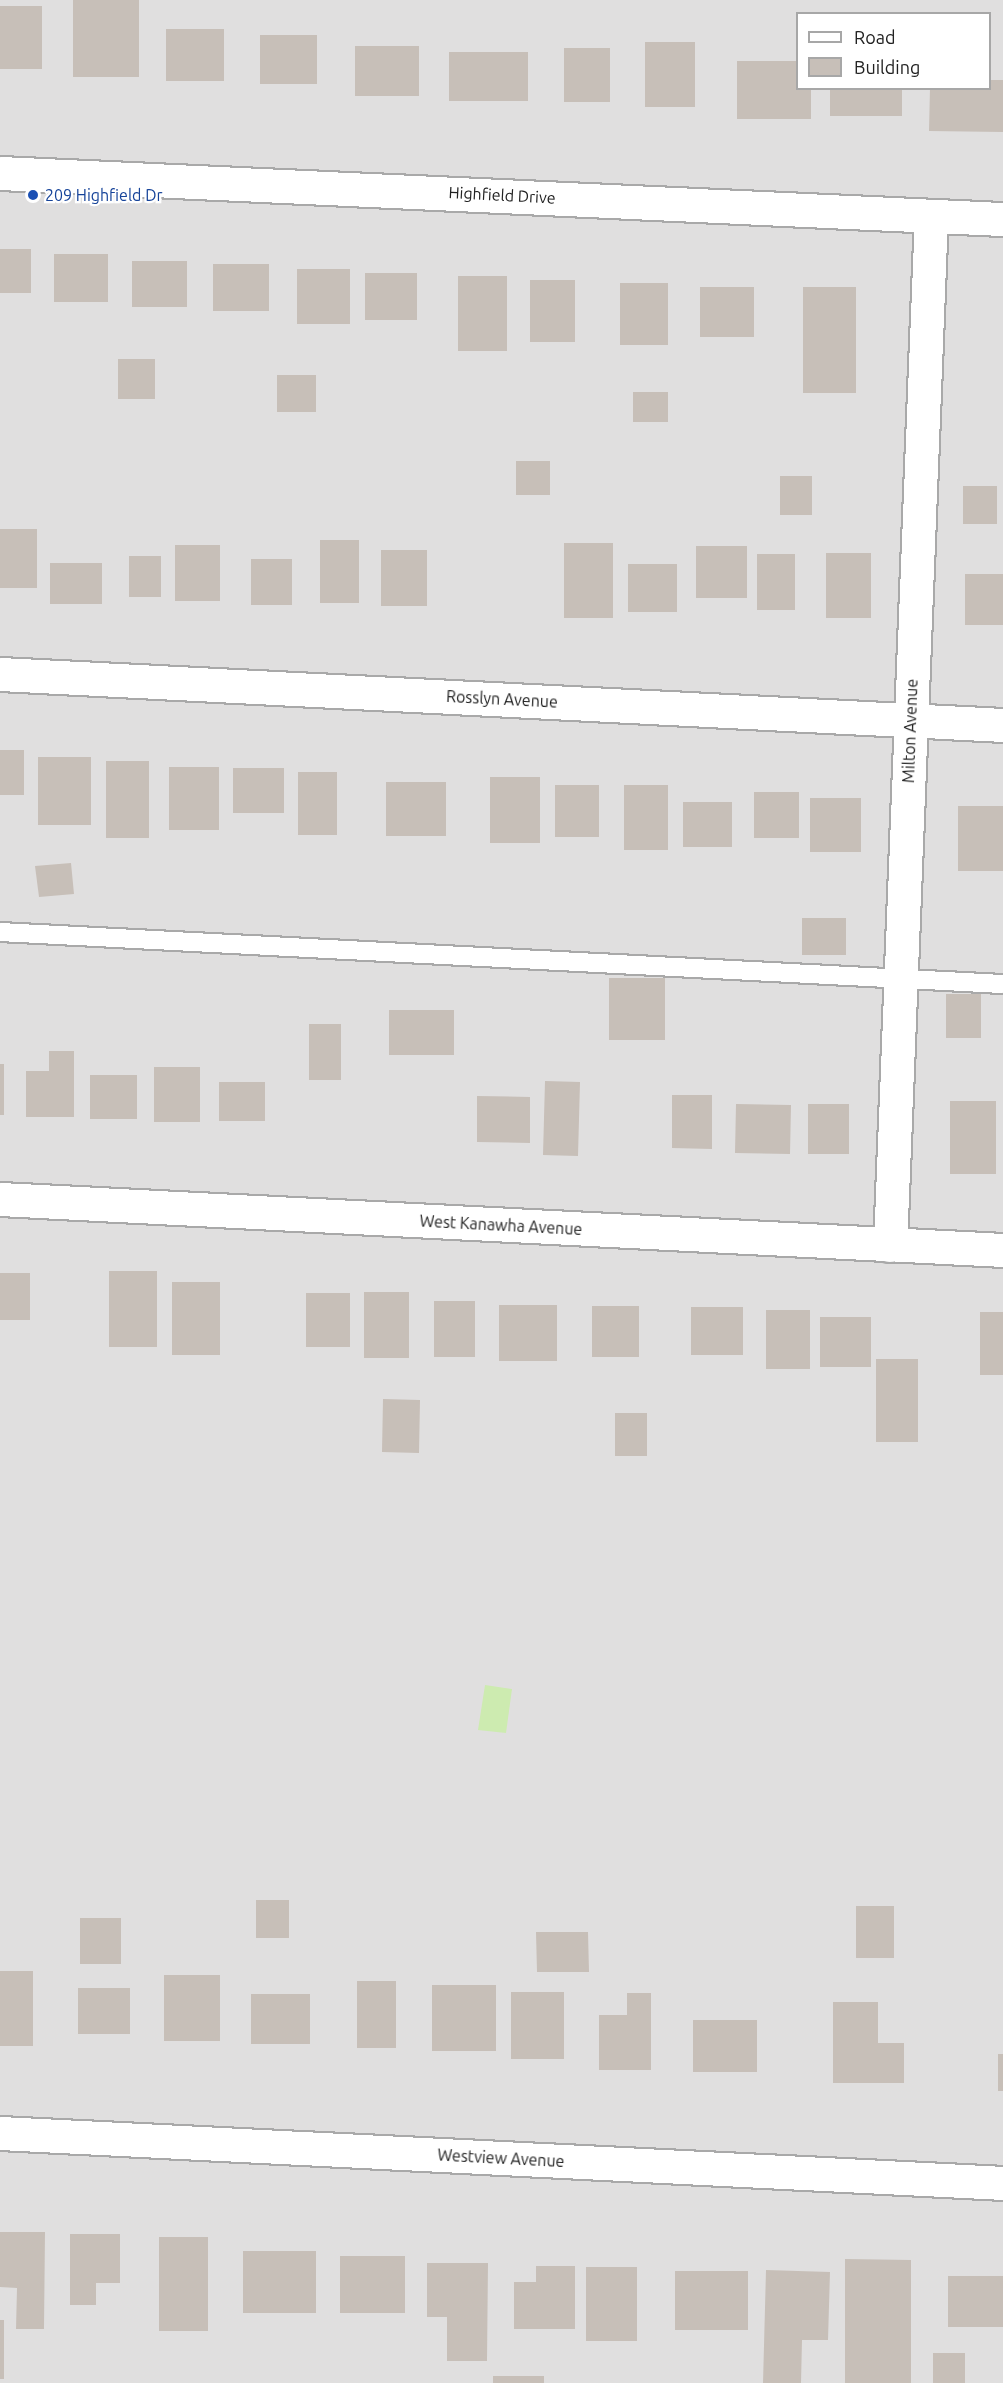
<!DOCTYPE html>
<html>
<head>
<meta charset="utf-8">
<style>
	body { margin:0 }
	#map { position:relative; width:1003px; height:2383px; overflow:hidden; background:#f2efe9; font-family:Ubuntu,sans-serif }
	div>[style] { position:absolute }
	.residential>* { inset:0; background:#e0dfdf }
	.grass>* { inset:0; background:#cdebb0 }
	.building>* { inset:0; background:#c7bfb8 }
	.roads { filter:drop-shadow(2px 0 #a9a9a9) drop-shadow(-2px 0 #a9a9a9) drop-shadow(0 2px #a9a9a9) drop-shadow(0 -2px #a9a9a9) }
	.service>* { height:18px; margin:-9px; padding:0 9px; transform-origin:9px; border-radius:9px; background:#fff }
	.minor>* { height:33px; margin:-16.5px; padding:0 16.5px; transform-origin:16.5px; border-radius:16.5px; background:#fff }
	.dots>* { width:16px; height:16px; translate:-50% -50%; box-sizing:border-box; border:3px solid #fff; border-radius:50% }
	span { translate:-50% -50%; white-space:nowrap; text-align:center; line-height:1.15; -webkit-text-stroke:4.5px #fff; paint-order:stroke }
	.transit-label { font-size:16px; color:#164399 }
	.left { translate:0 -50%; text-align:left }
	.street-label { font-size:16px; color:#222 }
	.legend { position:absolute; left:796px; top:12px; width:195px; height:78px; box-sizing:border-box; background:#fff; border:2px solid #a7a7a7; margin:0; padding:8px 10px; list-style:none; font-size:18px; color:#222 }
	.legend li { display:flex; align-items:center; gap:12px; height:30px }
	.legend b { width:30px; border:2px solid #a7a7a7 }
</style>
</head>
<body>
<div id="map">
	<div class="residential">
		<div style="clip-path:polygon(evenodd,0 0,1003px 0,1003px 2383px,0 2383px,0 0,798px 14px,990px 14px,990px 88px,798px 88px,798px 14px)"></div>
	</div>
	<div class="grass">
		<div style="clip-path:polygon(485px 1685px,512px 1689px,506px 1733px,478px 1730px)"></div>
	</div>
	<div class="building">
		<div style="clip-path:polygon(73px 0,139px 0,139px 77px,73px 77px)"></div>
		<div style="clip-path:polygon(0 6px,42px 6px,42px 69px,0 69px)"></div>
		<div style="clip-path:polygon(166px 29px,224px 29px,224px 81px,166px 81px)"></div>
		<div style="clip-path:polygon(260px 35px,317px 35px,317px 84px,260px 84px)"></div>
		<div style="clip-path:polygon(645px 42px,695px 42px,695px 107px,645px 107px)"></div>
		<div style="clip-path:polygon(355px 46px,419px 46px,419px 96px,355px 96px)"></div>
		<div style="clip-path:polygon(564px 48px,610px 48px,610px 102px,564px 102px)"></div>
		<div style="clip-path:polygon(449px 52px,528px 52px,528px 101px,449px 101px)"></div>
		<div style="clip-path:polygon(737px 61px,798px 61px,798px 88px,811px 88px,811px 119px,737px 119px)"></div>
		<div style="clip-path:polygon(990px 80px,1003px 80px,1003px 132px,929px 131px,930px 88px,990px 88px)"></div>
		<div style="clip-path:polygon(830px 88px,902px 88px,902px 116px,830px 116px)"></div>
		<div style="clip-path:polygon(0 249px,31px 249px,31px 293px,0 293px)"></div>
		<div style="clip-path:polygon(54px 254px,108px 254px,108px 302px,54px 302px)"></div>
		<div style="clip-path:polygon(132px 261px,187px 261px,187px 307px,132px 307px)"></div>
		<div style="clip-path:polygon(213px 264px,269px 264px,269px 311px,213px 311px)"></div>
		<div style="clip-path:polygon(297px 269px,350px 269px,350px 324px,297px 324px)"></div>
		<div style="clip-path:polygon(365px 273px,417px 273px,417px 320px,365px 320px)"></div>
		<div style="clip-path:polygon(458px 276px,507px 276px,507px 351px,458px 351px)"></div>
		<div style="clip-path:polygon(530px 280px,575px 280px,575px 342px,530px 342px)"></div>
		<div style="clip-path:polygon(620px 283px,668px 283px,668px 345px,620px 345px)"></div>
		<div style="clip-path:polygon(700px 287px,754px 287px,754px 337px,700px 337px)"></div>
		<div style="clip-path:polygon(803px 287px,856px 287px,856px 393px,803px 393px)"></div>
		<div style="clip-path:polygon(118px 359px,155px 359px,155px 399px,118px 399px)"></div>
		<div style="clip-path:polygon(277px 375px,316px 375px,316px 412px,277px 412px)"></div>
		<div style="clip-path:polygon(633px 392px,668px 392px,668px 422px,633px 422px)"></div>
		<div style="clip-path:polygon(516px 461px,550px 461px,550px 495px,516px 495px)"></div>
		<div style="clip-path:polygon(780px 476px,812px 476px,812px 515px,780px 515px)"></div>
		<div style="clip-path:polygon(963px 486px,997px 486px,997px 524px,963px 524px)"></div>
		<div style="clip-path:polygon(0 529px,37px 529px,37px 588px,0 588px)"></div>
		<div style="clip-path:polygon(320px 540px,359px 540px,359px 603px,320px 603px)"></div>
		<div style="clip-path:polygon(564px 543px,613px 543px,613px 618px,564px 618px)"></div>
		<div style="clip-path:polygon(175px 545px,220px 545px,220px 601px,175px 601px)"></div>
		<div style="clip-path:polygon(696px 546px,747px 546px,747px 598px,696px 598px)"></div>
		<div style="clip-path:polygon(381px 550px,427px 550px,427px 606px,381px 606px)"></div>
		<div style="clip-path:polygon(826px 553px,871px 553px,871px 618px,826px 618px)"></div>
		<div style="clip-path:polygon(757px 554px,795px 554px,795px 610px,757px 610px)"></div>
		<div style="clip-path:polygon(129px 556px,161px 556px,161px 597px,129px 597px)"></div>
		<div style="clip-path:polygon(251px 559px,292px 559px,292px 605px,251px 605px)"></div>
		<div style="clip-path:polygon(50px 563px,102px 563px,102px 604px,50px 604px)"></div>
		<div style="clip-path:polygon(628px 564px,677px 564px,677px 612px,628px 612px)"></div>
		<div style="clip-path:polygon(965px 574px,1003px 574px,1003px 625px,965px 625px)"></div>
		<div style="clip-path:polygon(0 750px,24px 750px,24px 795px,0 795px)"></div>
		<div style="clip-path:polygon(38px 757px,91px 757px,91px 825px,38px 825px)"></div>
		<div style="clip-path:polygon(106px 761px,149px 761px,149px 838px,106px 838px)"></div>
		<div style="clip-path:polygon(169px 767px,219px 767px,219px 830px,169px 830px)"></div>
		<div style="clip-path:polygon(233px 768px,284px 768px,284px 813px,233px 813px)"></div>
		<div style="clip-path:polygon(298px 772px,337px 772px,337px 835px,298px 835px)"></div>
		<div style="clip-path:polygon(490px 777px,540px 777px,540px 843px,490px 843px)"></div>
		<div style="clip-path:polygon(386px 782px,446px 782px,446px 836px,386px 836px)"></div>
		<div style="clip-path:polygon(555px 785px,599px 785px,599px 837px,555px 837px)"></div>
		<div style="clip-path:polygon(624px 785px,668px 785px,668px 850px,624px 850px)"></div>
		<div style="clip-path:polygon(754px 792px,799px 792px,799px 838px,754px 838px)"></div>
		<div style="clip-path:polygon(810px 798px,861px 798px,861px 852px,810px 852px)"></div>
		<div style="clip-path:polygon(683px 802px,732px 802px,732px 847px,683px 847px)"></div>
		<div style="clip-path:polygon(958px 806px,1003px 806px,1003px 871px,958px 871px)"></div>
		<div style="clip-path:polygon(71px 863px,74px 894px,39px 897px,35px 866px)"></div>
		<div style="clip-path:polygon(802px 918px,846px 918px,846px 955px,802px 955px)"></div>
		<div style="clip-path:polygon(609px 978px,665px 978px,665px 1040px,609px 1040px)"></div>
		<div style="clip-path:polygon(946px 994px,981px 994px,981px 1038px,946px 1038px)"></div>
		<div style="clip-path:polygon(389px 1010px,454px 1010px,454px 1055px,389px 1055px)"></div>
		<div style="clip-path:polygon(309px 1024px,341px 1024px,341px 1080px,309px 1080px)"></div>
		<div style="clip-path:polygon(49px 1051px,74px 1051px,74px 1117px,26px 1117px,26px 1071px,49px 1071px)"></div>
		<div style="clip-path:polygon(0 1064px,4px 1064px,4px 1115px,0 1115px)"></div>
		<div style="clip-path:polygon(154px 1067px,200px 1067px,200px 1122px,154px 1122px)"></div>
		<div style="clip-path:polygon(90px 1075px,137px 1075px,137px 1119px,90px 1119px)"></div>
		<div style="clip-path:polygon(545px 1081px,580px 1082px,578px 1156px,543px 1155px)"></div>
		<div style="clip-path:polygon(219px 1082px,265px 1082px,265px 1121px,219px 1121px)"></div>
		<div style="clip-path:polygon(672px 1095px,712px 1095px,712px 1149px,672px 1148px)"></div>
		<div style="clip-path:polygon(477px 1096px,530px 1097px,530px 1143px,477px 1142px)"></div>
		<div style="clip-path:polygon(950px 1101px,996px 1101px,996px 1174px,950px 1174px)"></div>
		<div style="clip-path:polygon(736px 1104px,791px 1105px,790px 1154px,735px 1153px)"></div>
		<div style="clip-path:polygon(808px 1104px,849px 1104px,849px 1154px,808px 1154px)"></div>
		<div style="clip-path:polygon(109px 1271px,157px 1271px,157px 1347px,109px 1347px)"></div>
		<div style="clip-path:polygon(0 1273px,30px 1273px,30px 1320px,0 1320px)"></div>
		<div style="clip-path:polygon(172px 1282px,220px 1282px,220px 1355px,172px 1355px)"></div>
		<div style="clip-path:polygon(364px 1292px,409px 1292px,409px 1358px,364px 1358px)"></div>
		<div style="clip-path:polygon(306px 1293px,350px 1293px,350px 1347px,306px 1347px)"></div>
		<div style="clip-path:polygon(434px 1301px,475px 1301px,475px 1357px,434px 1357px)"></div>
		<div style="clip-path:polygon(499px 1305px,557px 1305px,557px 1361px,499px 1361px)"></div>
		<div style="clip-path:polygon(592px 1306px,639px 1306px,639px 1357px,592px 1357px)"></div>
		<div style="clip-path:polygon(691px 1307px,743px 1307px,743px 1355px,691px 1355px)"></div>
		<div style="clip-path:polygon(766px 1310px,810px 1310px,810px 1369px,766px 1369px)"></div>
		<div style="clip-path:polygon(980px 1312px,1003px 1312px,1003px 1375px,980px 1375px)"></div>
		<div style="clip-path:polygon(820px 1317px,871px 1317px,871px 1367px,820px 1367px)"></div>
		<div style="clip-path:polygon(876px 1359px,918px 1359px,918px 1442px,876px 1442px)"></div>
		<div style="clip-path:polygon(383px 1399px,420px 1400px,419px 1453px,382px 1452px)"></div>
		<div style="clip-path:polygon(615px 1413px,647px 1413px,647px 1456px,615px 1456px)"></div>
		<div style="clip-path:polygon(256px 1900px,289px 1900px,289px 1938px,256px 1938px)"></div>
		<div style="clip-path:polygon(856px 1906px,894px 1906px,894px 1958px,856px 1958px)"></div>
		<div style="clip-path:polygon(80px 1918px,121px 1918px,121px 1964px,80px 1964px)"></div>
		<div style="clip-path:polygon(536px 1932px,588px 1932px,589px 1972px,537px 1972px)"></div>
		<div style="clip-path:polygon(0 1971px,33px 1971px,33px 2046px,0 2046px)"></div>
		<div style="clip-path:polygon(164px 1975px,220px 1975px,220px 2041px,164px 2041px)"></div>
		<div style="clip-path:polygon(357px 1981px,396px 1981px,396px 2048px,357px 2048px)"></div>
		<div style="clip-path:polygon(432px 1985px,496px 1985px,496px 2051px,432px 2051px)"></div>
		<div style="clip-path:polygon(78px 1988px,130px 1988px,130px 2034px,78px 2034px)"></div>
		<div style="clip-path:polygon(511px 1992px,564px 1992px,564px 2059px,511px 2059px)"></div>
		<div style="clip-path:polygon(627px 1993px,651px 1993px,651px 2070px,599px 2070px,599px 2015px,627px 2015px)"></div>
		<div style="clip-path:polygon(251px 1994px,310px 1994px,310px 2044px,251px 2044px)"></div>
		<div style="clip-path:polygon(833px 2002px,878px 2002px,878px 2043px,904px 2043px,904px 2083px,833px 2083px)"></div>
		<div style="clip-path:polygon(693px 2020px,757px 2020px,757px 2072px,693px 2072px)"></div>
		<div style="clip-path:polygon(998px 2054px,1003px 2054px,1003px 2091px,998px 2091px)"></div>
		<div style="clip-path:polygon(0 2232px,45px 2232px,44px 2329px,16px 2329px,17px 2288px,0 2287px)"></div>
		<div style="clip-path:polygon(70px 2234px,120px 2234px,120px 2283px,96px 2283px,96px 2305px,70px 2305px)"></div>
		<div style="clip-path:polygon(159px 2237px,208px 2237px,208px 2331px,159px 2331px)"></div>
		<div style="clip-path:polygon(243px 2251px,316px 2251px,316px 2313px,243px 2313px)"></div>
		<div style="clip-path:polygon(340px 2256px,405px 2256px,405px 2313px,340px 2313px)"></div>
		<div style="clip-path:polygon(845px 2259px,911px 2260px,911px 2383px,845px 2383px)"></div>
		<div style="clip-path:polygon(427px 2263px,488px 2263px,487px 2361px,447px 2361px,447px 2317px,427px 2317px)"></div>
		<div style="clip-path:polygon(536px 2266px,575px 2266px,575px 2329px,514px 2329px,514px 2282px,536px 2282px)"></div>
		<div style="clip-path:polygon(586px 2267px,637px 2267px,637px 2341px,586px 2341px)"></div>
		<div style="clip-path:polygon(766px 2270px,830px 2272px,828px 2340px,802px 2340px,801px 2383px,763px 2383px)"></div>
		<div style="clip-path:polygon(675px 2271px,748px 2271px,748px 2330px,675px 2330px)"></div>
		<div style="clip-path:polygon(948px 2276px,1003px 2276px,1003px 2327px,948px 2327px)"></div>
		<div style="clip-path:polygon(0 2320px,4px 2320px,4px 2379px,0 2379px)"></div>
		<div style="clip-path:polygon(933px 2353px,965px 2353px,965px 2383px,933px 2383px)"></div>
		<div style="clip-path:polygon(493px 2376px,544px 2376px,544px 2383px,493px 2383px)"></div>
	</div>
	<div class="roads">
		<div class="service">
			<div style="left:0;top:932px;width:1004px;rotate:2.97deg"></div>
		</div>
		<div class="minor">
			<div style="left:0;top:173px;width:1004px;rotate:2.63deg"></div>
			<div style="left:0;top:674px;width:1004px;rotate:2.91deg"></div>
			<div style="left:0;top:1199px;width:1004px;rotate:2.91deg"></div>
			<div style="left:890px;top:1245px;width:1029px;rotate:-87.72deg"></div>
			<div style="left:0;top:2133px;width:1004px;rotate:2.85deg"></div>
		</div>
	</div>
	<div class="dots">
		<div style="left:33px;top:195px;background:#1a4fb4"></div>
	</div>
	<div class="transit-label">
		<span class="left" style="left:45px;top:195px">209 Highfield Dr</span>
	</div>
	<div class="street-label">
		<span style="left:502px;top:195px;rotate:3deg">Highfield Drive</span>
		<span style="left:502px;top:699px;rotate:3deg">Rosslyn Avenue</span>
		<span style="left:910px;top:731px;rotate:-88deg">Milton Avenue</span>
		<span style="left:501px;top:1225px;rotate:3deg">West Kanawha Avenue</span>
		<span style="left:501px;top:2158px;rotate:3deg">Westview Avenue</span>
	</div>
	<ul class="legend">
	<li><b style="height:8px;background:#fff"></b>Road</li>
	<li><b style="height:16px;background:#c7bfb8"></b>Building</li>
	</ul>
</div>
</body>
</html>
